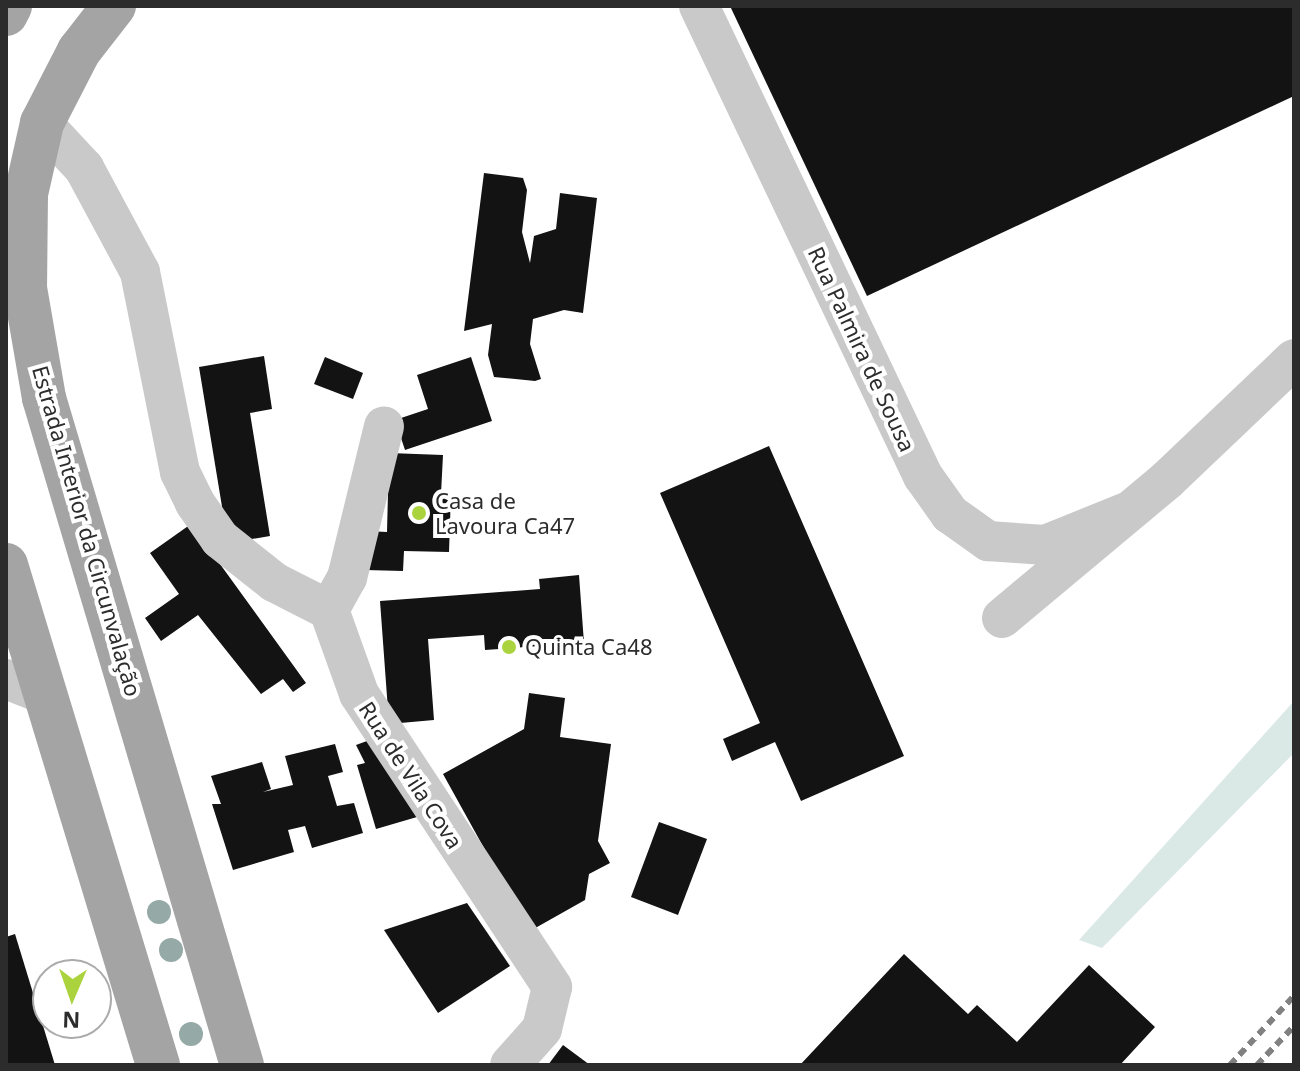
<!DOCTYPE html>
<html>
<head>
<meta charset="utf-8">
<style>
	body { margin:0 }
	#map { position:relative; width:1300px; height:1071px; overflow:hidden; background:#fff; font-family:"Noto Sans",sans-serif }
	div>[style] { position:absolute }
	.green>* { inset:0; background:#dae8e6 }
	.building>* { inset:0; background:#131313 }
	.minor>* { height:40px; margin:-20px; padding:0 20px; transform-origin:20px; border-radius:20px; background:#c9c9c9 }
	.major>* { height:44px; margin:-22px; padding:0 22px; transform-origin:22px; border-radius:22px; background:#a4a4a4 }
	.rail>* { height:6px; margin-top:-3px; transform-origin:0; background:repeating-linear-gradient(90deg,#818181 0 8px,transparent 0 14px) }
	.trees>* { width:24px; height:24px; margin:-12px; border-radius:50%; background:#95a9a6 }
	.dots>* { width:22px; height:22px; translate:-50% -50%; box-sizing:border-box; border:4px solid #fff; border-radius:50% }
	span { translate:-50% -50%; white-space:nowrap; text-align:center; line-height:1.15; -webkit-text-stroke:8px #fff; paint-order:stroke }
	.street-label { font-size:22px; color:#2c2c2c }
	.poi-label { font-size:22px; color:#2c2c2c }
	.left { translate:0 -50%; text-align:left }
	.frame { position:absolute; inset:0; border:8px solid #2c2c2c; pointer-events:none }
	.north { position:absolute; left:32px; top:959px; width:80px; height:80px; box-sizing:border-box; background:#fff; border:2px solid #ababab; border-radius:50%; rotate:182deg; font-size:22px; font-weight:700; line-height:32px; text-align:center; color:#2c2c2c }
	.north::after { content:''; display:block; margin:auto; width:28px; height:36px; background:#aad33d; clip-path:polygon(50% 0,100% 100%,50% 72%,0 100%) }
</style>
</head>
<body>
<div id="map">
	<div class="green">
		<div style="clip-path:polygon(1294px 701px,1294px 753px,1102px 948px,1079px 940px)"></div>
	</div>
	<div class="building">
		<div style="clip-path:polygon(730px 6px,1294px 6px,1294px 96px,867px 296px)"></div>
		<div style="clip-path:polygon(484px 173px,523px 178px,527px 190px,522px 232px,530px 263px,534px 236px,556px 229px,560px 193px,597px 198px,583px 313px,564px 310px,533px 319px,530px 344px,541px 379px,535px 381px,494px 377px,488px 355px,492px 324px,464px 331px)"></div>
		<div style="clip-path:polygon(264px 356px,272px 409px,250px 413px,270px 536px,228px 543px,199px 367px)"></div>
		<div style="clip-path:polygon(325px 357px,363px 373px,353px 399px,314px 384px)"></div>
		<div style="clip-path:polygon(471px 357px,492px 421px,405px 450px,395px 420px,428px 409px,417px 375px)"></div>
		<div style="clip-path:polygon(769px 446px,904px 756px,801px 801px,775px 742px,732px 761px,723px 739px,760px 723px,660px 493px)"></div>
		<div style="clip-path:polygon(389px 453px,443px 455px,441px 494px,451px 494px,449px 552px,404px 551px,403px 571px,365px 570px,367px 531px,387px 532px)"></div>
		<div style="clip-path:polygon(191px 524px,306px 683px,293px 692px,283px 679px,261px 694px,198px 615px,161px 641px,145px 618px,179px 594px,150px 553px)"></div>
		<div style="clip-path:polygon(579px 575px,584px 643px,485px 650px,484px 635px,428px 639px,434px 720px,389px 724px,380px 601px,540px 589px,539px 579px)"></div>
		<div style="clip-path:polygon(529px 693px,565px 698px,560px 737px,611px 744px,598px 841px,610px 863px,589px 874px,585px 900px,530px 931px,443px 774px,524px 729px)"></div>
		<div style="clip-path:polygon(367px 741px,417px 817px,376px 829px,357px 765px,365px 763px,356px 745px)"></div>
		<div style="clip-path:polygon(335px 744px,343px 772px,328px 776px,337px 806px,354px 803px,363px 833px,312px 848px,305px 826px,288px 830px,294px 852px,233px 870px,212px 804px,221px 804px,211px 776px,262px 762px,271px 789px,263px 792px,293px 785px,285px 756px)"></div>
		<div style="clip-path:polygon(659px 822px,707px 839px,678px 915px,631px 897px)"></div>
		<div style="clip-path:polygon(467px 903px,510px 966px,438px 1013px,384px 930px)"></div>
		<div style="clip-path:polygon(15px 934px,55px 1065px,6px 1065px,6px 937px)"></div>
		<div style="clip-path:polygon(904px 954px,968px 1014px,977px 1005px,1017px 1042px,1089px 965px,1155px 1027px,1120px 1065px,800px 1065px)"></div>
		<div style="clip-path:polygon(563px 1045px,590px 1065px,548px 1065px)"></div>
	</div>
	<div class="minor">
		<div style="left:699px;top:6px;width:521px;rotate:64.52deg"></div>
		<div style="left:923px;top:476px;width:47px;rotate:54.6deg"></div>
		<div style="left:950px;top:514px;width:47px;rotate:35.4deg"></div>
		<div style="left:988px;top:541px;width:57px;rotate:4deg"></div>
		<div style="left:1045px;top:545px;width:88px;rotate:-21.9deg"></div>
		<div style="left:42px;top:123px;width:62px;rotate:47deg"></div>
		<div style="left:84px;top:168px;width:118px;rotate:61.7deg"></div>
		<div style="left:140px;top:272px;width:204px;rotate:78.7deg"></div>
		<div style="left:180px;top:472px;width:34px;rotate:64deg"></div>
		<div style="left:195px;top:503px;width:44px;rotate:55.2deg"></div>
		<div style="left:220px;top:539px;width:69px;rotate:38.5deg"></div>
		<div style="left:274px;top:582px;width:62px;rotate:27deg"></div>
		<div style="left:329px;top:610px;width:89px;rotate:70.3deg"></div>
		<div style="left:359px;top:694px;width:351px;rotate:56.6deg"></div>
		<div style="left:552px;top:987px;width:43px;rotate:103.4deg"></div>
		<div style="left:542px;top:1029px;width:48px;rotate:131.6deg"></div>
		<div style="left:329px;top:610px;width:37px;rotate:-61deg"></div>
		<div style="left:347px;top:578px;width:156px;rotate:-76.3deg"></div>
		<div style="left:1002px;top:618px;width:215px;rotate:-39.9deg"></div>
		<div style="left:1167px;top:480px;width:175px;rotate:-43.6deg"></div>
		<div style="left:6px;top:679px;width:41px;rotate:21.5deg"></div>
	</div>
	<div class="major">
		<div style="left:114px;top:6px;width:57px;rotate:127.9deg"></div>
		<div style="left:79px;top:51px;width:81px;rotate:117.2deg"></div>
		<div style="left:42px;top:123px;width:73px;rotate:102.7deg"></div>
		<div style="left:26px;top:194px;width:94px;rotate:90.6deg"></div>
		<div style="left:25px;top:288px;width:112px;rotate:80.2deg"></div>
		<div style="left:44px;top:398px;width:696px;rotate:73.47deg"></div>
		<div style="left:6px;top:14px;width:9px;rotate:-63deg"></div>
		<div style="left:6px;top:565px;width:523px;rotate:73.09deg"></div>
	</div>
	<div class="rail">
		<div style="left:1230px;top:1065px;width:94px;rotate:-47.2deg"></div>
		<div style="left:1257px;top:1065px;width:54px;rotate:-46.5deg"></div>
	</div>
	<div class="trees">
		<div style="left:159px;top:912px"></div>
		<div style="left:171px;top:950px"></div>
		<div style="left:191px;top:1034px"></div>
	</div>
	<div class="dots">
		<div style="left:419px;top:513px;background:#aad33d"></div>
		<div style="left:509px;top:647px;background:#aad33d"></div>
	</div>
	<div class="street-label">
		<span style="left:862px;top:349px;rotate:65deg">Rua Palmira de Sousa</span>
		<span style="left:87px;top:531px;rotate:74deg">Estrada Interior da Circunvalação</span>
		<span style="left:411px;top:775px;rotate:57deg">Rua de Vila Cova</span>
	</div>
	<div class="poi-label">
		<span class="left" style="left:435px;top:513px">Casa de<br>Lavoura Ca47</span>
		<span class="left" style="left:525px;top:647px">Quinta Ca48</span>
	</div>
	<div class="frame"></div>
	<div class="north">N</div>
</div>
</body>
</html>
